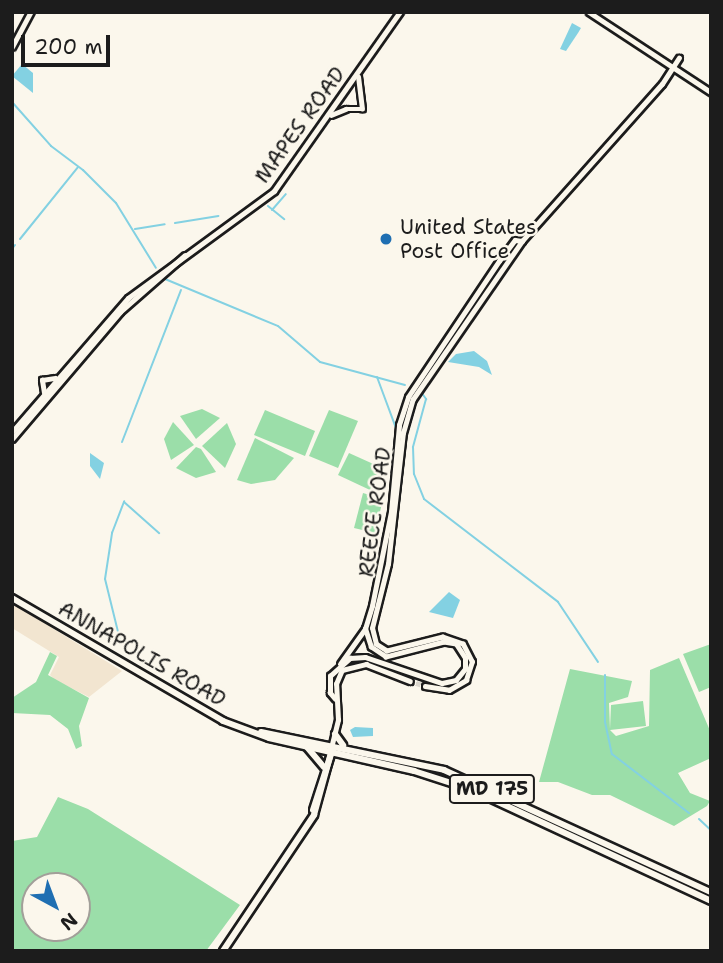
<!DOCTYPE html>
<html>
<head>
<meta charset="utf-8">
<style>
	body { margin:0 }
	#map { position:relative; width:723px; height:963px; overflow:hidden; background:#fbf7ec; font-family:"Shantell Sans",sans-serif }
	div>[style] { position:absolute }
	.built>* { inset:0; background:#f2e5d0 }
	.green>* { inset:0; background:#9bdea9 }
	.water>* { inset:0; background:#83d1e2 }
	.stream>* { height:2px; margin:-1px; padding:0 1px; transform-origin:1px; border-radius:1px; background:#83d1e2 }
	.minor-tunnel>* { height:4.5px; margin-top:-2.25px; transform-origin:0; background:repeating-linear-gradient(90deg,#dad6cd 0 4.5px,transparent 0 6.5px) }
	.roads { filter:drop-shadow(2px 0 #1c1c1c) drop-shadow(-2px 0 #1c1c1c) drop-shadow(0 2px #1c1c1c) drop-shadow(0 -2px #1c1c1c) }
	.minor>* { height:4.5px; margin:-2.25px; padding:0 2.25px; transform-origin:2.25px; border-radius:2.25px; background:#fbf7ec }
	.major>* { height:6px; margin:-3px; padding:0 3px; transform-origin:3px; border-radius:3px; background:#fbf7ec }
	.dots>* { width:19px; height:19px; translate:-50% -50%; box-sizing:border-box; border:4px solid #fbf7ec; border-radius:50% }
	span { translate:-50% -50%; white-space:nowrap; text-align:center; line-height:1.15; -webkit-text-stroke:5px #fbf7ec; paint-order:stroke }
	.shield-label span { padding:2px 5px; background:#fbf7ec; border:2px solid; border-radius:5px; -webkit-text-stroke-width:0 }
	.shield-label { font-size:19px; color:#1c1c1c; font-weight:700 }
	.street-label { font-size:21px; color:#1c1c1c }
	.poi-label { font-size:21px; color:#1c1c1c }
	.left { translate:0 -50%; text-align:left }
	.frame { position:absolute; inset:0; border:14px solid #1c1c1c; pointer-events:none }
	.north { position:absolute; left:21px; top:872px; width:70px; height:70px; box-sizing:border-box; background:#fbf7ec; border:2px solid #a29f99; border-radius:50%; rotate:139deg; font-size:19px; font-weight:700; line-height:28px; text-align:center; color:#1c1c1c }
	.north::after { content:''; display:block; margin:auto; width:24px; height:32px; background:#1f6fb2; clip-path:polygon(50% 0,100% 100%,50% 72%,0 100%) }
	.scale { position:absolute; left:21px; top:35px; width:89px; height:32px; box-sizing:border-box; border:4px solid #1c1c1c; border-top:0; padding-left:9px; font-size:21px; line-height:24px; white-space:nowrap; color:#1c1c1c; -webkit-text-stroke:5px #fbf7ec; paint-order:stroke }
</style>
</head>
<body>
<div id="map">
	<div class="built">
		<div style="clip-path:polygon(12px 603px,18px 607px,122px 671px,89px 697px,55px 680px,50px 675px,59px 657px,12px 628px)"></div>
	</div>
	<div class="green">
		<div style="clip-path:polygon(202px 409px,220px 418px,196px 439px,180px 416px)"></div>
		<div style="clip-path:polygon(265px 410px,315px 431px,305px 456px,254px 435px)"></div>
		<div style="clip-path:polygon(329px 410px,358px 421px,338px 468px,309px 456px)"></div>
		<div style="clip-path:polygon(173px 422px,194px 445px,171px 460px,164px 439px)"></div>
		<div style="clip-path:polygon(227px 423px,236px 444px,225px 468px,202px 446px)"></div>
		<div style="clip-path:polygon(255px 438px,294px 458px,275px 480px,251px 484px,237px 480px)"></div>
		<div style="clip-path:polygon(196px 447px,201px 449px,216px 472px,196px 478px,176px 468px)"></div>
		<div style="clip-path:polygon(349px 453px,380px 467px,370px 490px,338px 475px)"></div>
		<div style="clip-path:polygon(363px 493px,383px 499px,375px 533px,354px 528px)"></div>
		<div style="clip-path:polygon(711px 644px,711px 687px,699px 692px,683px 654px)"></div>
		<div style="clip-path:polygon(50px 652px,57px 656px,48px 675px,89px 698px,79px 726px,82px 746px,76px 749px,68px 729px,50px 715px,12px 713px,12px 698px,36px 682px)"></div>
		<div style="clip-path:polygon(679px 658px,711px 733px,711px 758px,678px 773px,690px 793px,710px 801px,707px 806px,674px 826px,610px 795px,592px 795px,558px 782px,539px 782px,570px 669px,632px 681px,628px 697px,609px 703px,610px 729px,611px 705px,643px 701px,646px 726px,610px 730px,616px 736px,649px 726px,650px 670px)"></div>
		<div style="clip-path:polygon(evenodd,58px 797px,88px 809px,240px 905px,206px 951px,12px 951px,12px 841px,37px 837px,58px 797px,35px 886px,77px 886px,77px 928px,35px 928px,35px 886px)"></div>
	</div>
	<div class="water">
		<div style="clip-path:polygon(572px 23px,581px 28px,578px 33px,566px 51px,560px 49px)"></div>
		<div style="clip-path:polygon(22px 64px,33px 73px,33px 93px,12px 76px)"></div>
		<div style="clip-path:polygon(474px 351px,487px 361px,492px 375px,479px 367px,448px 362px,456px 354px)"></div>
		<div style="clip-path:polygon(90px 453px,104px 463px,100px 479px,90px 466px)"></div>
		<div style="clip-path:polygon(449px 592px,460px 600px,453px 618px,429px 612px)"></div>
		<div style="clip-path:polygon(355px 727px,373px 728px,373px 736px,353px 737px,350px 730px)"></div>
	</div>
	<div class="stream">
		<div style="left:12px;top:102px;width:59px;rotate:48.4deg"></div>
		<div style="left:51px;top:146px;width:40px;rotate:37deg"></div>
		<div style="left:83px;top:170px;width:47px;rotate:45deg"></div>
		<div style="left:116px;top:203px;width:76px;rotate:58.4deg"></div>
		<div style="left:268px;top:206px;width:21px;rotate:39deg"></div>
		<div style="left:272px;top:210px;width:21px;rotate:-49deg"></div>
		<div style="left:175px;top:223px;width:44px;rotate:-9.2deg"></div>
		<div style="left:135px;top:229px;width:30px;rotate:-9deg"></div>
		<div style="left:20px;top:239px;width:92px;rotate:-51.1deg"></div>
		<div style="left:12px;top:249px;width:5px;rotate:-53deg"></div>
		<div style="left:165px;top:279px;width:122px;rotate:22.6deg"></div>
		<div style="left:278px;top:326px;width:55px;rotate:40.6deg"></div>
		<div style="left:320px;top:362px;width:88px;rotate:15.1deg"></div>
		<div style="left:377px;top:377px;width:54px;rotate:69.6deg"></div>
		<div style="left:421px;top:392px;width:9px;rotate:54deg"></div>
		<div style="left:426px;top:399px;width:50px;rotate:105.2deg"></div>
		<div style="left:413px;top:447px;width:27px;rotate:88deg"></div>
		<div style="left:414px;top:474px;width:27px;rotate:68deg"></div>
		<div style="left:424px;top:499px;width:169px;rotate:37.5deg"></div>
		<div style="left:558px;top:602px;width:72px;rotate:56.3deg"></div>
		<div style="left:122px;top:442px;width:163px;rotate:-68.8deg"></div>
		<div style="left:124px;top:502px;width:47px;rotate:41.5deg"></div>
		<div style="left:121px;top:644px;width:67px;rotate:-103.8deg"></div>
		<div style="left:105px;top:579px;width:47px;rotate:-81.3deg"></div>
		<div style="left:112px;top:533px;width:34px;rotate:-69deg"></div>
		<div style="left:605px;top:675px;width:47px;rotate:90deg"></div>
		<div style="left:605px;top:722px;width:33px;rotate:78deg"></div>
		<div style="left:612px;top:754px;width:97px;rotate:37.5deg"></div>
		<div style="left:699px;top:819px;width:16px;rotate:43deg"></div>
	</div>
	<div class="minor-tunnel">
		<div style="left:410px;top:681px;width:16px;rotate:18deg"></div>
	</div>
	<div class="roads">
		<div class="minor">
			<div style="left:589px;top:12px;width:146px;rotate:33.3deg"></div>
			<div style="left:12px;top:47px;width:40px;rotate:-62deg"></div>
			<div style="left:331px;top:115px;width:16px;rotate:-22deg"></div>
			<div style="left:346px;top:109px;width:16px"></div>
			<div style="left:362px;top:109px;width:32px;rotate:-97deg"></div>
			<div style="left:44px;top:393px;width:13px;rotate:-99deg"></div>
			<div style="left:42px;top:380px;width:13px;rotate:-9deg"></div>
			<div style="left:12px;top:432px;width:177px;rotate:-49.1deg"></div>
			<div style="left:128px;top:298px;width:181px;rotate:-36.2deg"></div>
			<div style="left:274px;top:191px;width:219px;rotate:-54.9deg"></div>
			<div style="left:12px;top:439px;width:167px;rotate:-49.6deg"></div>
			<div style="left:120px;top:312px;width:86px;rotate:-41.2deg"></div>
			<div style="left:340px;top:664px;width:43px;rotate:-54.5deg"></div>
			<div style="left:365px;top:629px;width:24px;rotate:-73deg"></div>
			<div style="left:372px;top:606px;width:96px;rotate:-78.6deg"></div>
			<div style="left:391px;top:512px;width:87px;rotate:-84.7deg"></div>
			<div style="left:399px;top:425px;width:29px;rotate:-72deg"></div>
			<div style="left:408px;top:397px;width:164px;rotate:-56.2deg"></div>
			<div style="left:499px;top:261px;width:26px;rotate:-53deg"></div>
			<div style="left:515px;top:240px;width:7px;rotate:8deg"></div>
			<div style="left:425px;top:686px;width:24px;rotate:9deg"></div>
			<div style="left:449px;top:690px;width:20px;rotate:-30deg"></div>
			<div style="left:466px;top:680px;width:19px;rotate:-72deg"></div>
			<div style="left:472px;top:662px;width:20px;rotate:-117deg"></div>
			<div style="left:463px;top:644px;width:21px;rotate:-161deg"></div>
			<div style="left:443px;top:637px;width:58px;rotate:166deg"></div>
			<div style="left:387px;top:651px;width:13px;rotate:-148deg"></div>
			<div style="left:376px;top:644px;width:16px;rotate:-104deg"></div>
			<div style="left:372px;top:628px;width:66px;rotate:-76deg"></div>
			<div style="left:388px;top:564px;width:132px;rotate:-83.5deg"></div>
			<div style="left:403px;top:433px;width:35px;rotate:-74deg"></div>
			<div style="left:413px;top:399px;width:192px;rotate:-55.4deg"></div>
			<div style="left:522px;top:241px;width:210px;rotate:-48.3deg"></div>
			<div style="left:662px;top:84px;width:31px;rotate:-57deg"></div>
			<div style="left:335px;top:699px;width:8px;rotate:-130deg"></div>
			<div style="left:330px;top:693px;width:17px;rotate:-90deg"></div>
			<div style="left:330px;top:676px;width:27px;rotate:-42deg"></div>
			<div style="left:350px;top:658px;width:15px;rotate:-4deg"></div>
			<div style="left:365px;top:657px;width:81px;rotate:18.7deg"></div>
			<div style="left:442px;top:683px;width:14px;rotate:-12deg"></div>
			<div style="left:456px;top:680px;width:14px;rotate:-51deg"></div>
			<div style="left:465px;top:669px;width:11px;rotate:-90deg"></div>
			<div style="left:465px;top:658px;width:17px;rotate:-123deg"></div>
			<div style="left:456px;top:644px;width:12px;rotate:-171deg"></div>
			<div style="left:444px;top:642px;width:60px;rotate:165.5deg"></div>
			<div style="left:386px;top:657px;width:18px;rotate:-146deg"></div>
			<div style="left:371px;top:647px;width:19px;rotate:-108deg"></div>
			<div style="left:332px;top:744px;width:25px;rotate:-76deg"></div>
			<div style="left:338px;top:720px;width:36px;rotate:-93deg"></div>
			<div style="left:336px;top:684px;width:15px;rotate:-67deg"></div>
			<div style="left:342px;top:670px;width:25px;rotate:-14deg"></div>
			<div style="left:366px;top:664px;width:47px;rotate:21.1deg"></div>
		</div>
		<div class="major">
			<div style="left:12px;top:598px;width:244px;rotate:30.2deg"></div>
			<div style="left:223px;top:721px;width:49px;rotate:20.3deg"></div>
			<div style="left:269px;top:738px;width:149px;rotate:12.8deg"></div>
			<div style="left:414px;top:771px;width:59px;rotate:17.8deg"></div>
			<div style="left:470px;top:789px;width:266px;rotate:24.9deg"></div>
			<div style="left:261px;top:732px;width:187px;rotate:11.7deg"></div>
			<div style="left:444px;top:770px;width:294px;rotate:24.6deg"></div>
			<div style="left:335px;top:734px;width:14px;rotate:54deg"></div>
			<div style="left:307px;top:747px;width:26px;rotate:50deg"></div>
			<div style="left:313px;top:810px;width:62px;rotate:-72.1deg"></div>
			<div style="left:223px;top:951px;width:164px;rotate:-56.2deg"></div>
			<div style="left:314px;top:815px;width:68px;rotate:-74.7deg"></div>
		</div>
	</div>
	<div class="dots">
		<div style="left:386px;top:239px;background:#1f6fb2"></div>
	</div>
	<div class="shield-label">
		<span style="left:492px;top:789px">MD 175</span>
	</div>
	<div class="street-label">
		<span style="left:300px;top:125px;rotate:-54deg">MAPES ROAD</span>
		<span style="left:375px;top:512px;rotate:-82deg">REECE ROAD</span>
		<span style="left:142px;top:654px;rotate:30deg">ANNAPOLIS ROAD</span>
	</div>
	<div class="poi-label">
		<span class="left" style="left:400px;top:239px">United States<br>Post Office</span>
	</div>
	<div class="frame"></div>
	<div class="north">N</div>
	<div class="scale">200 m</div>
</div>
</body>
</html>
